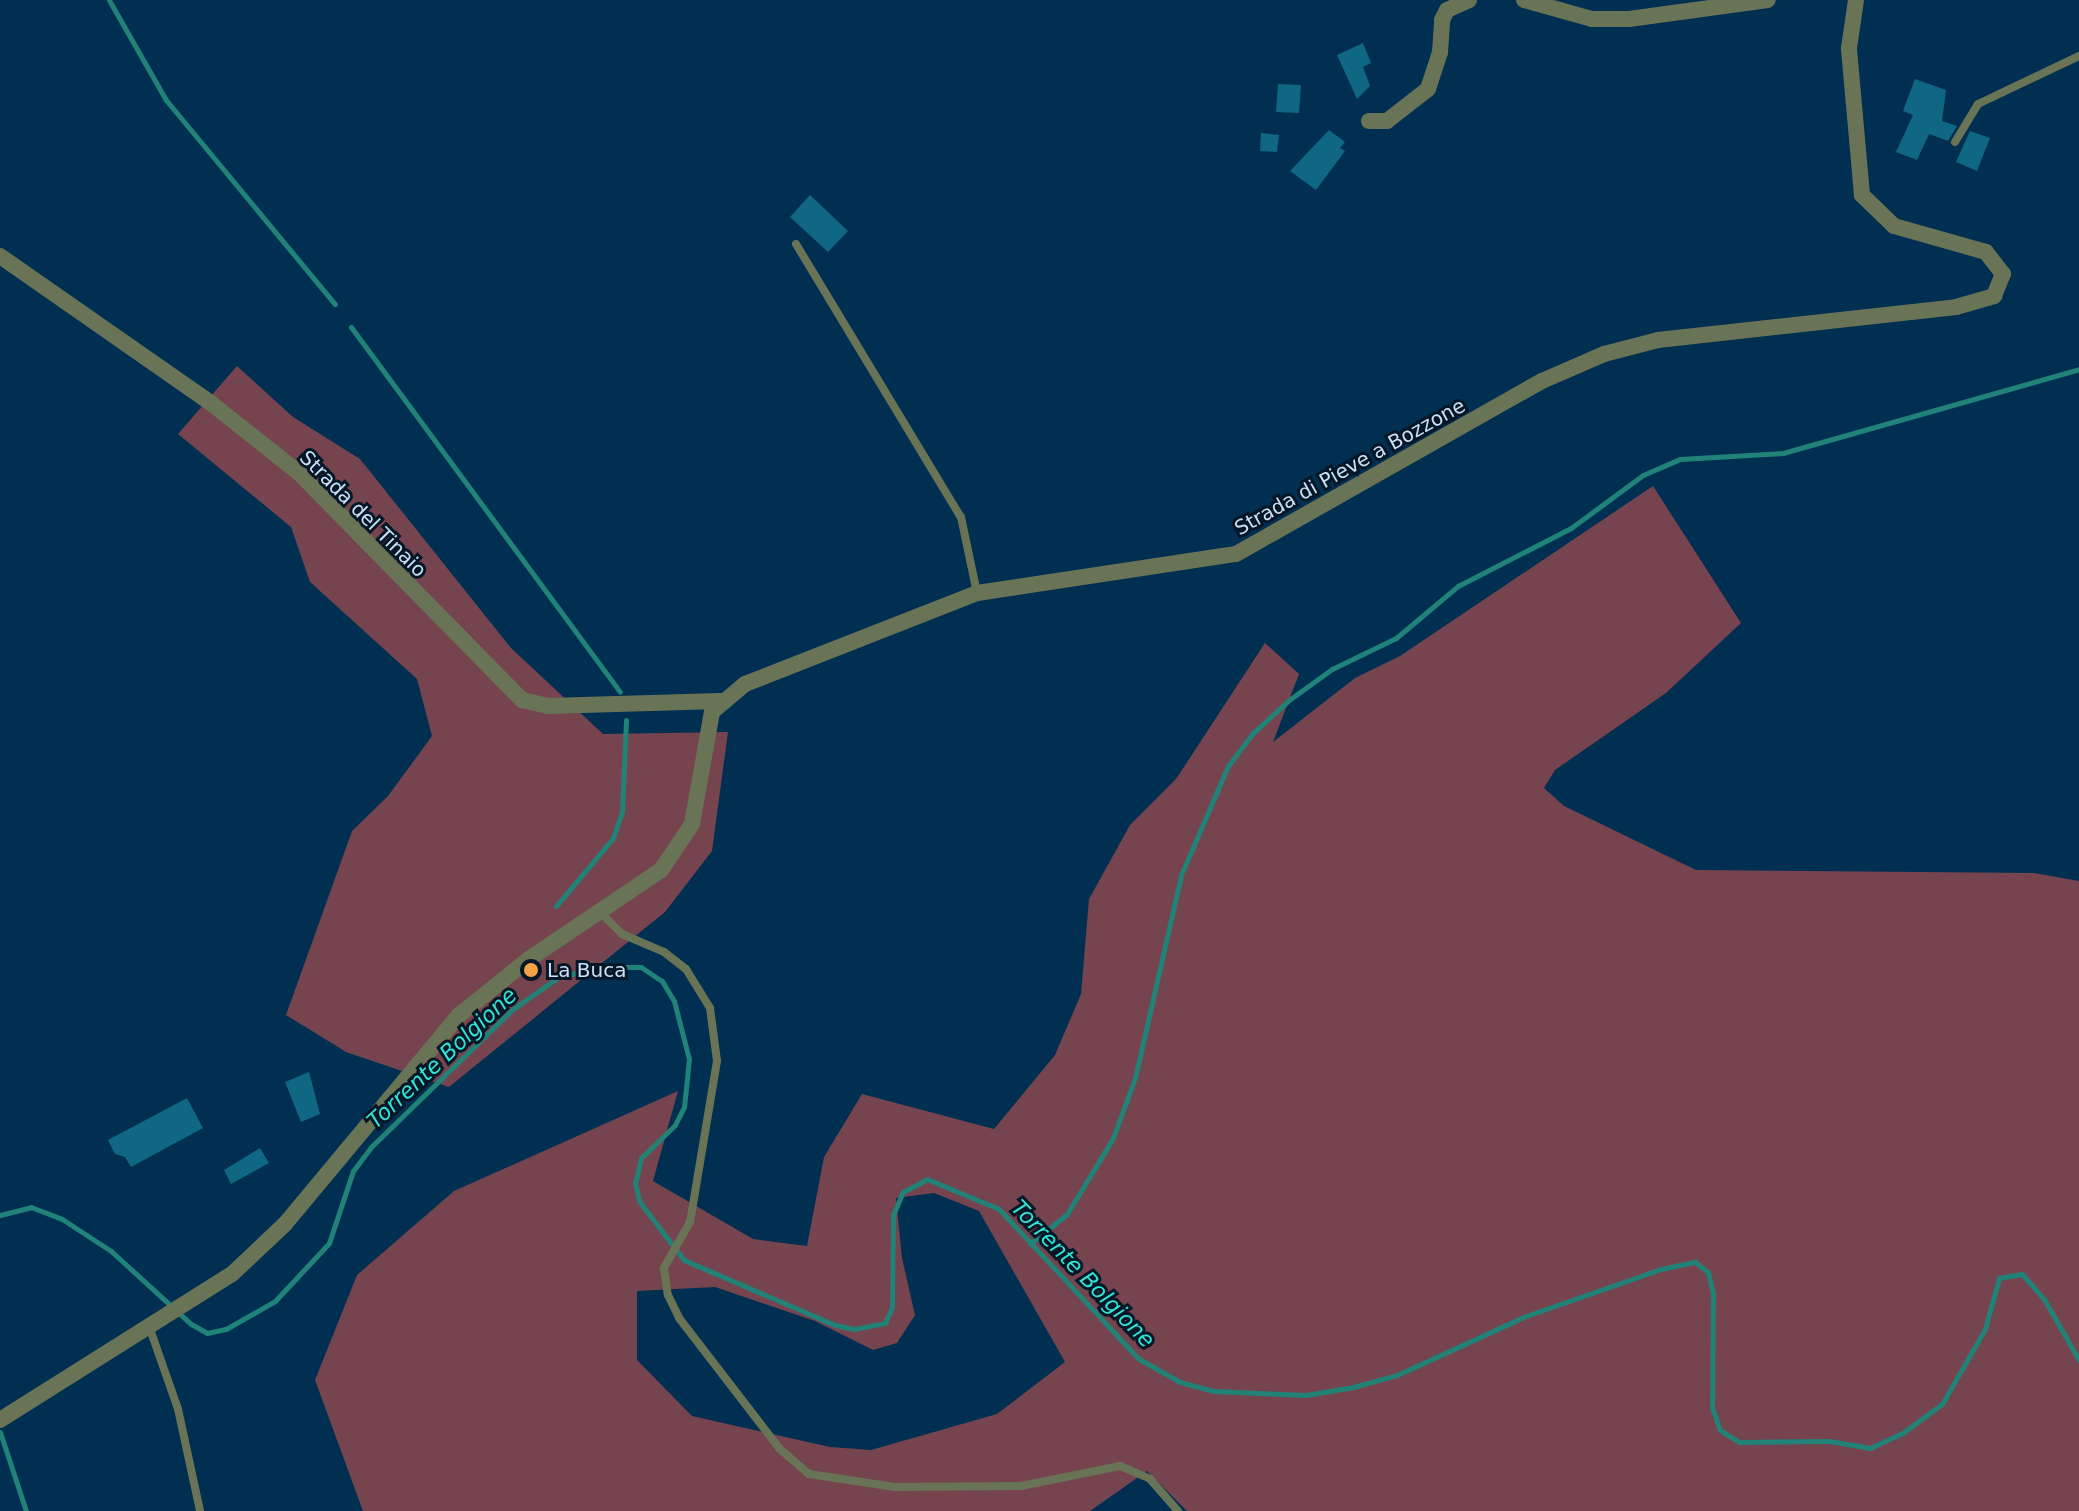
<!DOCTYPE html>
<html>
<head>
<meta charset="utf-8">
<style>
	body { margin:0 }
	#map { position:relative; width:2079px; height:1511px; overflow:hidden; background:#002f51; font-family:"DejaVu Sans",sans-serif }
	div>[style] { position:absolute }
	.green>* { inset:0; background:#75444f }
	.stream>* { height:5px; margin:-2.5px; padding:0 2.5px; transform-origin:2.5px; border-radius:2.5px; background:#218278 }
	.building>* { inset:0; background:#0f6783 }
	.service>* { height:8px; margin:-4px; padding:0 4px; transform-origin:4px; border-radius:4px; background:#687455 }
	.minor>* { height:16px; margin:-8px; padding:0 8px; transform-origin:8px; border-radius:8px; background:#687455 }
	.tertiary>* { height:16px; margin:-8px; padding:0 8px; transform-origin:8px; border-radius:8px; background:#687455 }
	.dots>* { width:22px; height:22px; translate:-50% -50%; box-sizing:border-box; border:4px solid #051726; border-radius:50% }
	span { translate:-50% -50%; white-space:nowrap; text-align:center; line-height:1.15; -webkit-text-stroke:6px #051726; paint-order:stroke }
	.street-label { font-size:20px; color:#c9e0f6 }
	.poi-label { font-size:20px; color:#c9e0f6 }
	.left { translate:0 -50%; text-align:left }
	.water-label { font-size:22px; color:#2fe5d5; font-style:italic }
</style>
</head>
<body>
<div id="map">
	<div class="green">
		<div style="clip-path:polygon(237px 366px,293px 417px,360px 459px,511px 648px,603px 734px,728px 732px,712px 851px,665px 912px,449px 1087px,346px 1052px,286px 1015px,352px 831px,388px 796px,432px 736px,417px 679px,310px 582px,291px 527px,178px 434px)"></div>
		<div style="clip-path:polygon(evenodd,1653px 486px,1741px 623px,1666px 693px,1555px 770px,1544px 788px,1564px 806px,1696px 870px,2034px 873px,2079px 881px,2079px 1511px,1187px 1511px,1147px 1471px,1090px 1511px,363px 1511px,315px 1380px,357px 1275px,454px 1191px,678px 1091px,653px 1181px,753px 1239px,807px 1246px,824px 1157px,862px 1094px,994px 1129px,1055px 1055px,1081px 994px,1089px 899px,1130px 825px,1176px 779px,1265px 643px,1299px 674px,1273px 742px,1355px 678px,1400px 656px,1653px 486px,934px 1193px,979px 1211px,1065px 1362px,997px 1414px,871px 1450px,830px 1447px,692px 1416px,637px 1360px,637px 1291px,715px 1287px,815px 1321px,873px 1350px,897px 1343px,915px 1315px,902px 1258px,896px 1198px,934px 1193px)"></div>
	</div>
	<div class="stream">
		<div style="left:109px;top:0;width:115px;rotate:60.3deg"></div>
		<div style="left:166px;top:100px;width:265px;rotate:50.4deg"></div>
		<div style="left:351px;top:327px;width:453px;rotate:53.6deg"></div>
		<div style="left:556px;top:906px;width:89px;rotate:-50deg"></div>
		<div style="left:613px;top:838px;width:28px;rotate:-71deg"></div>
		<div style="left:622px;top:812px;width:92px;rotate:-87.5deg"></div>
		<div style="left:0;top:1215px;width:32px;rotate:-14deg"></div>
		<div style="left:31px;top:1207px;width:33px;rotate:21deg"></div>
		<div style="left:62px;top:1219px;width:59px;rotate:33.1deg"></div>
		<div style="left:111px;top:1251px;width:108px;rotate:42.4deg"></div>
		<div style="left:191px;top:1324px;width:18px;rotate:29deg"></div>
		<div style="left:207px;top:1333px;width:19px;rotate:-12deg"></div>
		<div style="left:226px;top:1329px;width:56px;rotate:-29.7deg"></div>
		<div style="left:275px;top:1301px;width:79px;rotate:-47deg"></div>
		<div style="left:329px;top:1243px;width:76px;rotate:-71.6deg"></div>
		<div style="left:353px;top:1171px;width:30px;rotate:-53deg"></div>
		<div style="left:371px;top:1147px;width:198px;rotate:-44.2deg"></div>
		<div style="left:513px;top:1009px;width:57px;rotate:-35.1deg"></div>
		<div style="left:560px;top:976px;width:50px;rotate:-10.4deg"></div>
		<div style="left:609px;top:967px;width:32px"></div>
		<div style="left:641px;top:967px;width:25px;rotate:34deg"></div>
		<div style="left:662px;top:981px;width:23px;rotate:59deg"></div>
		<div style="left:674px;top:1001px;width:60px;rotate:75.5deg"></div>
		<div style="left:689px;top:1059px;width:48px;rotate:95.9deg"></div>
		<div style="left:684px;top:1107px;width:20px;rotate:117deg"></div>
		<div style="left:675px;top:1125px;width:47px;rotate:135.9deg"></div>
		<div style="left:641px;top:1158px;width:26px;rotate:103deg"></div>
		<div style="left:635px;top:1183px;width:18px;rotate:77deg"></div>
		<div style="left:639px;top:1201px;width:74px;rotate:52.7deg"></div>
		<div style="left:684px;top:1260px;width:164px;rotate:23.3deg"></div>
		<div style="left:835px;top:1325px;width:19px;rotate:12deg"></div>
		<div style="left:854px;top:1329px;width:32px;rotate:-11deg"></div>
		<div style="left:885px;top:1323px;width:17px;rotate:-66deg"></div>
		<div style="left:892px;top:1307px;width:92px;rotate:-89.4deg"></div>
		<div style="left:893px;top:1215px;width:25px;rotate:-67deg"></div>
		<div style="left:903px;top:1192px;width:27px;rotate:-28deg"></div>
		<div style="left:927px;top:1179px;width:78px;rotate:22.6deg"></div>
		<div style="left:999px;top:1209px;width:205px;rotate:47deg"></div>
		<div style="left:1139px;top:1359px;width:47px;rotate:29.3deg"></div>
		<div style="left:1180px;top:1382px;width:35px;rotate:15deg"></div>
		<div style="left:1214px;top:1391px;width:92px;rotate:2.5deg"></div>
		<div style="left:1306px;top:1395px;width:48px;rotate:-9.7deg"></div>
		<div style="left:1353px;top:1387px;width:46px;rotate:-15.3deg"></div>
		<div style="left:1397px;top:1375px;width:142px;rotate:-24.6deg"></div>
		<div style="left:1526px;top:1316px;width:143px;rotate:-19.2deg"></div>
		<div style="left:1661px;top:1269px;width:35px;rotate:-12deg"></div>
		<div style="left:1695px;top:1262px;width:16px;rotate:38deg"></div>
		<div style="left:1708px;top:1272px;width:23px;rotate:77deg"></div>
		<div style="left:1713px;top:1294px;width:113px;rotate:90.5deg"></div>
		<div style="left:1712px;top:1407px;width:24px;rotate:71deg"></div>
		<div style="left:1720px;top:1430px;width:22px;rotate:32deg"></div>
		<div style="left:1739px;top:1442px;width:90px;rotate:-0.6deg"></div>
		<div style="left:1829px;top:1441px;width:42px;rotate:9.7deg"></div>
		<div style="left:1870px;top:1448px;width:38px;rotate:-25deg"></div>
		<div style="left:1904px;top:1432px;width:47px;rotate:-36.4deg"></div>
		<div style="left:1942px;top:1404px;width:86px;rotate:-60.2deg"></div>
		<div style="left:1985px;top:1329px;width:53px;rotate:-74.6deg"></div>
		<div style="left:1999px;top:1278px;width:23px;rotate:-10deg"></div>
		<div style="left:2022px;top:1274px;width:33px;rotate:49deg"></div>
		<div style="left:2044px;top:1299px;width:70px;rotate:60.2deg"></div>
		<div style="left:1030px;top:1244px;width:48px;rotate:-39deg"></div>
		<div style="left:1067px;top:1214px;width:89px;rotate:-58.8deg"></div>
		<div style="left:1113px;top:1138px;width:64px;rotate:-69.9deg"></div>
		<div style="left:1135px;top:1078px;width:208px;rotate:-77.2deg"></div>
		<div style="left:1181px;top:875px;width:119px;rotate:-66.7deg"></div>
		<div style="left:1228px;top:766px;width:40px;rotate:-53deg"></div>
		<div style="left:1252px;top:734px;width:50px;rotate:-42.6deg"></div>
		<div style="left:1289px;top:700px;width:53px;rotate:-35.8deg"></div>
		<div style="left:1332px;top:669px;width:71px;rotate:-25.8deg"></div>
		<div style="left:1396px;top:638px;width:81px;rotate:-40deg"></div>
		<div style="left:1458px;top:586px;width:127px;rotate:-27.2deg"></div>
		<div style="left:1571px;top:528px;width:89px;rotate:-36.4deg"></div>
		<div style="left:1643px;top:475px;width:40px;rotate:-23.4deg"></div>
		<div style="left:1680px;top:459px;width:103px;rotate:-3.3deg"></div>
		<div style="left:1783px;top:453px;width:308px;rotate:-15.8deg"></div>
		<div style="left:0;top:1432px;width:83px;rotate:71.8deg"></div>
	</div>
	<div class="building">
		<div style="clip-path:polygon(1363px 43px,1371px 63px,1363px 67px,1370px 86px,1357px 99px,1337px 55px)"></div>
		<div style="clip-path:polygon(1915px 79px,1946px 90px,1942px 121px,1957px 126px,1948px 141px,1929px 134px,1917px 160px,1896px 152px,1913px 115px,1903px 111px)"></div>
		<div style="clip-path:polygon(1278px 84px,1301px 85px,1299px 113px,1276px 112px)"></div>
		<div style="clip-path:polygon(1329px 130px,1345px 142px,1340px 148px,1345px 151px,1316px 190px,1290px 171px)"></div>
		<div style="clip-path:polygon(1970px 131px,1990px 138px,1977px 171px,1956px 162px)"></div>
		<div style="clip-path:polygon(1261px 133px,1279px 135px,1277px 152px,1260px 151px)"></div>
		<div style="clip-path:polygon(810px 195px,848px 231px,828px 252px,790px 217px)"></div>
		<div style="clip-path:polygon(309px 1072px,320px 1114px,301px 1122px,285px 1082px)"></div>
		<div style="clip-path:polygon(187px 1098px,203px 1128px,131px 1167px,125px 1157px,115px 1154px,108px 1140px)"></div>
		<div style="clip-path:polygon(260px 1148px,269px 1163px,231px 1184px,224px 1170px)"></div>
	</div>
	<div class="service">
		<div style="left:1955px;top:142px;width:44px;rotate:-58.8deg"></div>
		<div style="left:1978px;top:104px;width:112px;rotate:-25.4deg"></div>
		<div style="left:796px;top:244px;width:319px;rotate:58.9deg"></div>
		<div style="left:961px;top:517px;width:78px;rotate:78.1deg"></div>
		<div style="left:601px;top:913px;width:30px;rotate:45deg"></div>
		<div style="left:622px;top:934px;width:46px;rotate:23.2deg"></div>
		<div style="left:664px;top:952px;width:28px;rotate:38deg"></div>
		<div style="left:686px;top:969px;width:46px;rotate:58.4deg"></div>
		<div style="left:710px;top:1008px;width:53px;rotate:82.5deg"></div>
		<div style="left:717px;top:1061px;width:163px;rotate:99.5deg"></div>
		<div style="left:690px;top:1222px;width:53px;rotate:119.5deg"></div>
		<div style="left:664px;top:1268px;width:27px;rotate:82deg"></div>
		<div style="left:668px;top:1295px;width:25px;rotate:64deg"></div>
		<div style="left:679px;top:1318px;width:165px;rotate:52.4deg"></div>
		<div style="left:780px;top:1449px;width:38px;rotate:41deg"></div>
		<div style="left:809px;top:1474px;width:87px;rotate:8.6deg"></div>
		<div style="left:895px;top:1487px;width:126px;rotate:-0.5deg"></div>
		<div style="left:1021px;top:1486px;width:101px;rotate:-11.4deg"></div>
		<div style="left:1120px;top:1466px;width:33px;rotate:23deg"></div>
		<div style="left:1150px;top:1479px;width:43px;rotate:48.8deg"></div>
		<div style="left:150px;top:1329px;width:85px;rotate:70.7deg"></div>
		<div style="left:178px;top:1409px;width:104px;rotate:77.8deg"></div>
	</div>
	<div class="minor">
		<div style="left:1524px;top:0;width:71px;rotate:15.6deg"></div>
		<div style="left:1592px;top:19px;width:37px"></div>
		<div style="left:1629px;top:19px;width:140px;rotate:-7.8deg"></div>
		<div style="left:1369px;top:121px;width:18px"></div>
		<div style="left:1387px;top:121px;width:52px;rotate:-38deg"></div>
		<div style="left:1428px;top:89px;width:39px;rotate:-72deg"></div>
		<div style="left:1440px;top:52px;width:32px;rotate:-86deg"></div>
		<div style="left:1442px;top:20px;width:11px;rotate:-63deg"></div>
		<div style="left:1447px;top:10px;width:24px;rotate:-24deg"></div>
		<div style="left:0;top:256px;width:259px;rotate:34.9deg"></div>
		<div style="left:212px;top:404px;width:111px;rotate:38.4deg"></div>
		<div style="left:299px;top:473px;width:318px;rotate:45.5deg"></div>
		<div style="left:522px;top:700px;width:27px;rotate:13deg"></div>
		<div style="left:548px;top:706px;width:172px;rotate:-1.7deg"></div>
	</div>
	<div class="tertiary">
		<div style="left:0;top:1420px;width:274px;rotate:-32.2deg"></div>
		<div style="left:232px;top:1274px;width:73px;rotate:-43.3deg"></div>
		<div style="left:285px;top:1224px;width:271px;rotate:-50.2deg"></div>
		<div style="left:458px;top:1016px;width:91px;rotate:-38.8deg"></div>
		<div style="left:529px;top:959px;width:159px;rotate:-34deg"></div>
		<div style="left:661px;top:870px;width:55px;rotate:-56deg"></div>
		<div style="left:692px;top:824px;width:114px;rotate:-79.9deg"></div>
		<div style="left:712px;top:712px;width:43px;rotate:-40.3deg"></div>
		<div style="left:745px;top:684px;width:249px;rotate:-21.4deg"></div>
		<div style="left:977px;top:593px;width:262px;rotate:-8.6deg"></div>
		<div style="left:1236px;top:554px;width:352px;rotate:-29.5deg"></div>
		<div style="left:1542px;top:381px;width:68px;rotate:-23.5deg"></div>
		<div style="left:1604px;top:354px;width:56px;rotate:-14.5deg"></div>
		<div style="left:1658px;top:340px;width:300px;rotate:-6.3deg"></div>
		<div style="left:1956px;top:307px;width:40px;rotate:-16deg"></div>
		<div style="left:1994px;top:296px;width:24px;rotate:-68deg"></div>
		<div style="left:2003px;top:274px;width:28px;rotate:-128deg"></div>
		<div style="left:1986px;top:252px;width:96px;rotate:-164.2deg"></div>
		<div style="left:1894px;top:226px;width:45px;rotate:-135.9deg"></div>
		<div style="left:1862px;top:195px;width:148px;rotate:-95.1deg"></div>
		<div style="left:1849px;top:48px;width:49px;rotate:-81.7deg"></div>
	</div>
	<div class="dots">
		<div style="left:531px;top:970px;background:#f5a346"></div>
	</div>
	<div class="street-label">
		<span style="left:1350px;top:467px;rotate:-29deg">Strada di Pieve a Bozzone</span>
		<span style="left:363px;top:514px;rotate:45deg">Strada del Tinaio</span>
	</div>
	<div class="poi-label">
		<span class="left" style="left:547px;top:970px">La Buca</span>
	</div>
	<div class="water-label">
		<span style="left:442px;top:1058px;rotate:-43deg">Torrente Bolgione</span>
		<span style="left:1083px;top:1274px;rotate:46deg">Torrente Bolgione</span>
	</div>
</div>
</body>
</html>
